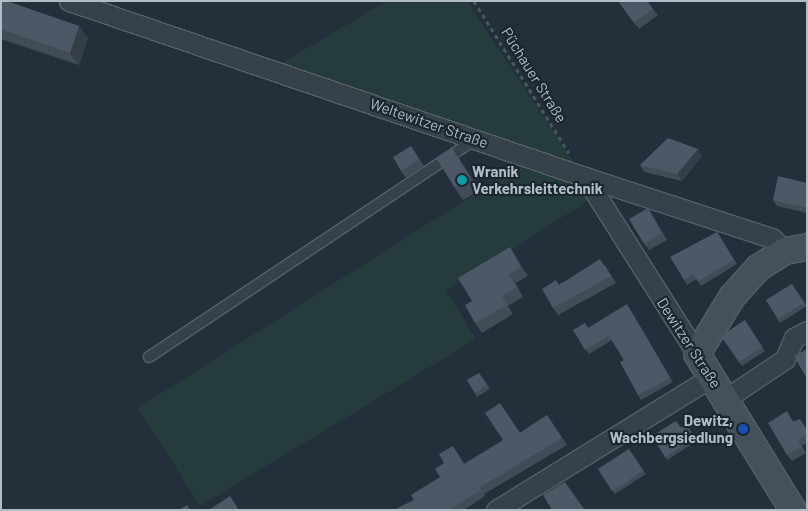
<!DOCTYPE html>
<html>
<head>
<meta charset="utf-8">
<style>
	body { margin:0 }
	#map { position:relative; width:808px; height:511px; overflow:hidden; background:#232f3a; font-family:Barlow,sans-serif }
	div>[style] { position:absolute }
	.green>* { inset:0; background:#263c3c }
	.path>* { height:3px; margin-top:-1.5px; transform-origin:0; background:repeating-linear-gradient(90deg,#45595a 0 4px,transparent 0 8px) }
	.roads { filter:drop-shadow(1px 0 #555f68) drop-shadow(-1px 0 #555f68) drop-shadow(0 1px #555f68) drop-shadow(0 -1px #555f68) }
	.lane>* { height:10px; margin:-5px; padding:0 5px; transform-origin:5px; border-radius:5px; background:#37414a }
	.street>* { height:19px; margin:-9.5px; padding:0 9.5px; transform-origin:9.5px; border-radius:9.5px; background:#37414a }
	.secondary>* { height:26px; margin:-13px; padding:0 13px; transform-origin:13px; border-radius:13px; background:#45505d }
	.wall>* { inset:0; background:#414c57 }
	.shaded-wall>* { inset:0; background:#353e47 }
	.building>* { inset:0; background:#4c5865 }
	.dots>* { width:14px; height:14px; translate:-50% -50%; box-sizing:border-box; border:2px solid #1c262f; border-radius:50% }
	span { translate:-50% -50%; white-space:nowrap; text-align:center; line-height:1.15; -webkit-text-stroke:4.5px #1c262f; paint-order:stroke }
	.street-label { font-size:15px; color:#b2bcc6 }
	.poi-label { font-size:15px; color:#b2bcc6; font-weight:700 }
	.left { translate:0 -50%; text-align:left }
	.right { translate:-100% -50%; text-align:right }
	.frame { position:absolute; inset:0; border:2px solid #b2bcc6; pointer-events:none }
</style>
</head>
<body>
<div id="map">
	<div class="green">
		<div style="clip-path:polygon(387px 1px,467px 1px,596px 196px,446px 290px,476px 339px,200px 506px,138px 408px,528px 160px,272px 69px)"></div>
	</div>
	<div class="path">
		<div style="left:474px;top:1px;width:179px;rotate:58deg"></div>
	</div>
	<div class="roads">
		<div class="lane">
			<div style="left:149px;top:357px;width:393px;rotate:-33.7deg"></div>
		</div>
		<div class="street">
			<div style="left:69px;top:1px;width:545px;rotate:18.83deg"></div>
			<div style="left:585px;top:177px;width:197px;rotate:18.1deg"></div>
			<div style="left:772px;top:238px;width:18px;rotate:45deg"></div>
			<div style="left:585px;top:177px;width:209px;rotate:57.7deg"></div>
			<div style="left:725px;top:399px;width:72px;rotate:-33.7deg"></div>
			<div style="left:785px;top:359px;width:23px;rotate:-67deg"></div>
			<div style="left:794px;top:338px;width:15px;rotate:-28deg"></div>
			<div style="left:496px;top:510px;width:253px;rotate:-31.7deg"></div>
		</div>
		<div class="secondary">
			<div style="left:793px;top:510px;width:183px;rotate:-121.6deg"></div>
			<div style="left:697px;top:354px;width:67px;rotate:-58.4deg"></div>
			<div style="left:732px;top:297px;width:39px;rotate:-48deg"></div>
			<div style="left:758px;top:268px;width:32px;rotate:-32deg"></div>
			<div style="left:785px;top:251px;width:22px;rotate:-10deg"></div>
		</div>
	</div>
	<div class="wall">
		<div style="clip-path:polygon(1px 1px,79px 26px,88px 38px,79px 65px,1px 39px)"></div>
		<div style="clip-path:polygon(618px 1px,647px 1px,658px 15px,639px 29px)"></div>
		<div style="clip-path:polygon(411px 146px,424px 166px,406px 178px,401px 171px)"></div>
		<div style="clip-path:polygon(452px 148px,480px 190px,463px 200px,455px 188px)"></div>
		<div style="clip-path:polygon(698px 149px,702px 156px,682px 181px,644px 172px,640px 165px)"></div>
		<div style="clip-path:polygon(807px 183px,807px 213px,777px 206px,773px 200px)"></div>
		<div style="clip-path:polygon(648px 208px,667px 240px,649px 250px,644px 244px)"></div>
		<div style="clip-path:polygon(717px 232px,737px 264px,701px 286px,696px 279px,687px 285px,684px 280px)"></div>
		<div style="clip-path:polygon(510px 247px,516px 257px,528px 276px,516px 283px,523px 297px,508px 306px,513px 314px,482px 333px,475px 323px,472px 301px)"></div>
		<div style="clip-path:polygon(605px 265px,616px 283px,558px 315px,553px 308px,559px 284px)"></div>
		<div style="clip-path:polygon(792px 284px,807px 306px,780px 323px,766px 300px)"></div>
		<div style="clip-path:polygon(630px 309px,673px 382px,641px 400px,638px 395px,624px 360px,612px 340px,589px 354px,573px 330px,588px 328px)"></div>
		<div style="clip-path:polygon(745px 320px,765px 351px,742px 366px,721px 336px)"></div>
		<div style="clip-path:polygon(479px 373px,490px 389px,477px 397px,467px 380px)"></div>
		<div style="clip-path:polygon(547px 415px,567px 445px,484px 494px,485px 496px,464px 510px,394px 510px,414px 500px,440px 477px,444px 463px,457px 452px,464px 464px,520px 433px)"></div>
		<div style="clip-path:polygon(791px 418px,794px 422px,807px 429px,807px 443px,802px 446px,806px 453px,792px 461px,787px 455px)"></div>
		<div style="clip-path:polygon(686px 424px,697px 441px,667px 460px,652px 436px,681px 427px)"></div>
		<div style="clip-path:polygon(629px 449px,646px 474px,615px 494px,598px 469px)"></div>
	</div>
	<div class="shaded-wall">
		<div style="clip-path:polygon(79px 26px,88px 38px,79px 65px,70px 53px)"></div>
		<div style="clip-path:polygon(452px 148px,480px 190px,471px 178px)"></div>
		<div style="clip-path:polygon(698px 149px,702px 156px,682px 181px,677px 174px)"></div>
		<div style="clip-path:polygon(510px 247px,516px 257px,528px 276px,521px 267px)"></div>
		<div style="clip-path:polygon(509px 274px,516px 283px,523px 297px,517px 287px)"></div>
	</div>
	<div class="building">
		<div style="clip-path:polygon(1px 1px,7px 1px,79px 26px,70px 53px,1px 29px)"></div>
		<div style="clip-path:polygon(618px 1px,647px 1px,653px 9px,634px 23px)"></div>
		<div style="clip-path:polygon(668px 138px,698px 149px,677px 174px,640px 165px)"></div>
		<div style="clip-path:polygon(411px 146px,419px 159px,401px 171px,393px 157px)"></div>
		<div style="clip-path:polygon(452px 148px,471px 178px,455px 188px,436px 158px)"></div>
		<div style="clip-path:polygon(778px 176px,807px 183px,807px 208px,773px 200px)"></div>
		<div style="clip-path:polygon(648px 208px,662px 233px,644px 244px,629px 219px)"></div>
		<div style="clip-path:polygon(717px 232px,734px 260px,698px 281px,693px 274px,684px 280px,670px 257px)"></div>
		<div style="clip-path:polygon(510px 247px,521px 267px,509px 274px,517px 287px,502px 296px,507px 305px,475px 323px,465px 305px,472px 301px,458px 278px)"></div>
		<div style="clip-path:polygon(600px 259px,611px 276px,553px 308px,542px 289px,556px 280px,559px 285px)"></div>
		<div style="clip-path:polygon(792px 284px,804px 303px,778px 319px,766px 300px)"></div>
		<div style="clip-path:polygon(627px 304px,670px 378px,638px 395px,620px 362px,624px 360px,609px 336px,585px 350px,573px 330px,585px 323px,588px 328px)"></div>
		<div style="clip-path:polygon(745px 320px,762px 347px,739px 362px,721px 336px)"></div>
		<div style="clip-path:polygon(807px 349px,807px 379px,794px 356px)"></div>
		<div style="clip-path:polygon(479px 373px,487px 385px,475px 393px,467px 380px)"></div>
		<div style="clip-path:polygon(500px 403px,520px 433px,547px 415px,562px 438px,479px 488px,481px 490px,449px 510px,394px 510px,414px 500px,411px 495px,440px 477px,435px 469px,444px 463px,439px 454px,453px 446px,464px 464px,503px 440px,485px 413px)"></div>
		<div style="clip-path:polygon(787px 411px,793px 422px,800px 419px,807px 430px,807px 434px,798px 440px,802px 447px,787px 455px,768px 423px)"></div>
		<div style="clip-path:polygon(676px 421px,681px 428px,686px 424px,695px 438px,665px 457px,652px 436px)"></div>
		<div style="clip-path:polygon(629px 449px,643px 471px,612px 491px,598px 469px)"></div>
		<div style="clip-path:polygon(565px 482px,584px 509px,552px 510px,543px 495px)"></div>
		<div style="clip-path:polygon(230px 496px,239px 510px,209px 510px)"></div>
		<div style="clip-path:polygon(187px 505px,190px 510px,179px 510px)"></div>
	</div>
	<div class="dots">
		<div style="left:462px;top:180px;background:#0f9aa8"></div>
		<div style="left:743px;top:429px;background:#1a4fb4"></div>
	</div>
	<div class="street-label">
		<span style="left:534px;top:75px;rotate:58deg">Püchauer Straße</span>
		<span style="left:429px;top:123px;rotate:19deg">Weltewitzer Straße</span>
		<span style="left:689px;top:343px;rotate:57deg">Dewitzer Straße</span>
	</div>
	<div class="poi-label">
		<span class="left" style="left:472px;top:180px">Wranik<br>Verkehrsleittechnik</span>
		<span class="right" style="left:733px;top:429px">Dewitz,<br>Wachbergsiedlung</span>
	</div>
	<div class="frame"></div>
</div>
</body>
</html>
